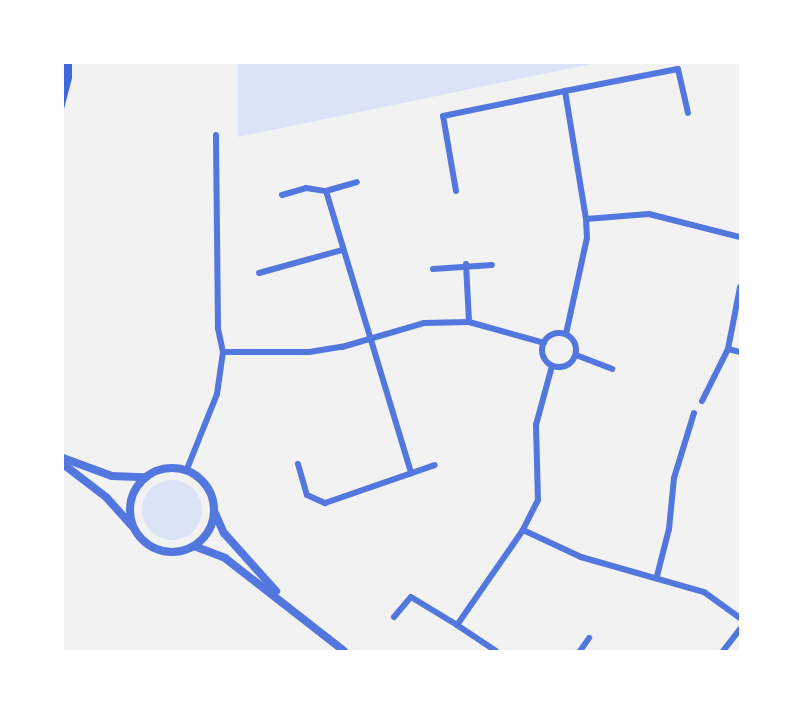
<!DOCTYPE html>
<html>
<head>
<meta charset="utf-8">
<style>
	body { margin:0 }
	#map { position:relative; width:803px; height:714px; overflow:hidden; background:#f2f2f2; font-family:"DM Sans",sans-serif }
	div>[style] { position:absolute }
	.green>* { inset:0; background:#dbe4f7 }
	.round { border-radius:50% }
	.building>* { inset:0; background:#3d67dc }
	.minor>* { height:6px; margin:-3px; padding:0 3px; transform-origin:3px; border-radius:3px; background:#5277de }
	.minor>.ring { margin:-3px; padding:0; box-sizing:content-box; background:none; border:6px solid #5277de; border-radius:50% }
	.tertiary>* { height:8px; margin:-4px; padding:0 4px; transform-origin:4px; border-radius:4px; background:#5277de }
	.tertiary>.ring { margin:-4px; padding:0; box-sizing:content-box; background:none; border:8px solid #5277de; border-radius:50% }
	span { translate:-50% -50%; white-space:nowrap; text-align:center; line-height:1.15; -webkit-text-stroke:4.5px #fff; paint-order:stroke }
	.frame { position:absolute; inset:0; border:64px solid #fff; pointer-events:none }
</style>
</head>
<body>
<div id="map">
	<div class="green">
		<div style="clip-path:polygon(238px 63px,596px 63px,238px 137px)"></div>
		<div class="round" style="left:142px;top:480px;width:60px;height:60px"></div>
	</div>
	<div class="building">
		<div style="clip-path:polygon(63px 63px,72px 63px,72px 78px,63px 113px)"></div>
	</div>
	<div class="minor">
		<div style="left:326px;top:191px;width:295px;rotate:73.2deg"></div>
		<div style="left:456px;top:191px;width:76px;rotate:-99.8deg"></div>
		<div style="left:443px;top:116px;width:125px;rotate:-11.6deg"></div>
		<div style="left:282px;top:195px;width:25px;rotate:-16deg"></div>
		<div style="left:306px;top:188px;width:20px;rotate:9deg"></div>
		<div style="left:326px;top:191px;width:32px;rotate:-16deg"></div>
		<div style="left:586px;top:219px;width:130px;rotate:-99.3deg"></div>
		<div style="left:565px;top:91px;width:115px;rotate:-11deg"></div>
		<div style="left:678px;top:69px;width:45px;rotate:77.2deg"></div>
		<div style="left:466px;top:264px;width:58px;rotate:87deg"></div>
		<div style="left:433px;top:269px;width:59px;rotate:-3.9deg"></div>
		<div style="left:259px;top:273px;width:86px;rotate:-15.5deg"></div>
		<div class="ring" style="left:542px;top:333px;width:28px;height:28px"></div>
		<div style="left:566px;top:334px;width:98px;rotate:-77.7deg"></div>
		<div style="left:587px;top:238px;width:19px;rotate:-93deg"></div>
		<div style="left:586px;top:219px;width:63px;rotate:-4.5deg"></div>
		<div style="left:649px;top:214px;width:94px;rotate:14.2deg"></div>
		<div style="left:728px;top:349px;width:12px;rotate:14deg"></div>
		<div style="left:223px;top:352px;width:86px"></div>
		<div style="left:309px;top:352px;width:33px;rotate:-9deg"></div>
		<div style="left:342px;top:347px;width:85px;rotate:-16.3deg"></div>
		<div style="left:424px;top:323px;width:45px;rotate:-1.3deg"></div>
		<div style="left:469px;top:322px;width:78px;rotate:15.6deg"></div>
		<div style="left:576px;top:355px;width:39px;rotate:21deg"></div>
		<div style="left:552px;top:366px;width:61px;rotate:105.2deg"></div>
		<div style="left:536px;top:425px;width:75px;rotate:88.5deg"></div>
		<div style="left:538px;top:500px;width:34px;rotate:117deg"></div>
		<div style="left:523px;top:530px;width:64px;rotate:25deg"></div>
		<div style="left:581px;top:557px;width:128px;rotate:15.9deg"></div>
		<div style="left:704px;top:592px;width:44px;rotate:35.8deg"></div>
		<div style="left:702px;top:401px;width:58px;rotate:-63.4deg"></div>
		<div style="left:728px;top:349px;width:63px;rotate:-79deg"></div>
		<div style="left:298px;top:464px;width:32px;rotate:74deg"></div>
		<div style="left:307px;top:495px;width:20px;rotate:24deg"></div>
		<div style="left:325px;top:503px;width:116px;rotate:-19.1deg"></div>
		<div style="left:187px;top:469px;width:81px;rotate:-68.2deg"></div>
		<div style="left:217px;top:394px;width:42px;rotate:-81.9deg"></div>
		<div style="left:223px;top:352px;width:25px;rotate:-102deg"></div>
		<div style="left:218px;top:328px;width:193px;rotate:-90.6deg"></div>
		<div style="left:657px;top:576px;width:49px;rotate:-75.7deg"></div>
		<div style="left:669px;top:529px;width:51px;rotate:-84.4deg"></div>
		<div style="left:674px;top:478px;width:68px;rotate:-72.9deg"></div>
		<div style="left:394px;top:617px;width:26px;rotate:-50deg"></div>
		<div style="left:411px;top:597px;width:54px;rotate:31.3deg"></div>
		<div style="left:496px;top:651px;width:47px;rotate:-146.3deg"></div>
		<div style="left:457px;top:625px;width:116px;rotate:-55.2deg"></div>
		<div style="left:580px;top:651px;width:16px;rotate:-55deg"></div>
		<div style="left:723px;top:651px;width:28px;rotate:-52deg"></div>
	</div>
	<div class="tertiary">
		<div style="left:63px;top:458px;width:52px;rotate:20.2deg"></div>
		<div style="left:112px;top:476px;width:33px;rotate:2deg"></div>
		<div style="left:63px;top:464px;width:54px;rotate:37.5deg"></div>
		<div style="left:106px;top:497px;width:39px;rotate:48deg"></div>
		<div class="ring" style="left:130px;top:468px;width:76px;height:76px"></div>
		<div style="left:214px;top:511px;width:24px;rotate:66deg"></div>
		<div style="left:224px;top:533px;width:78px;rotate:48.1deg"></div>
		<div style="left:194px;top:546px;width:33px;rotate:21deg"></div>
		<div style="left:225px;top:558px;width:151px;rotate:38deg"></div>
	</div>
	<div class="frame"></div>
</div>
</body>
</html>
